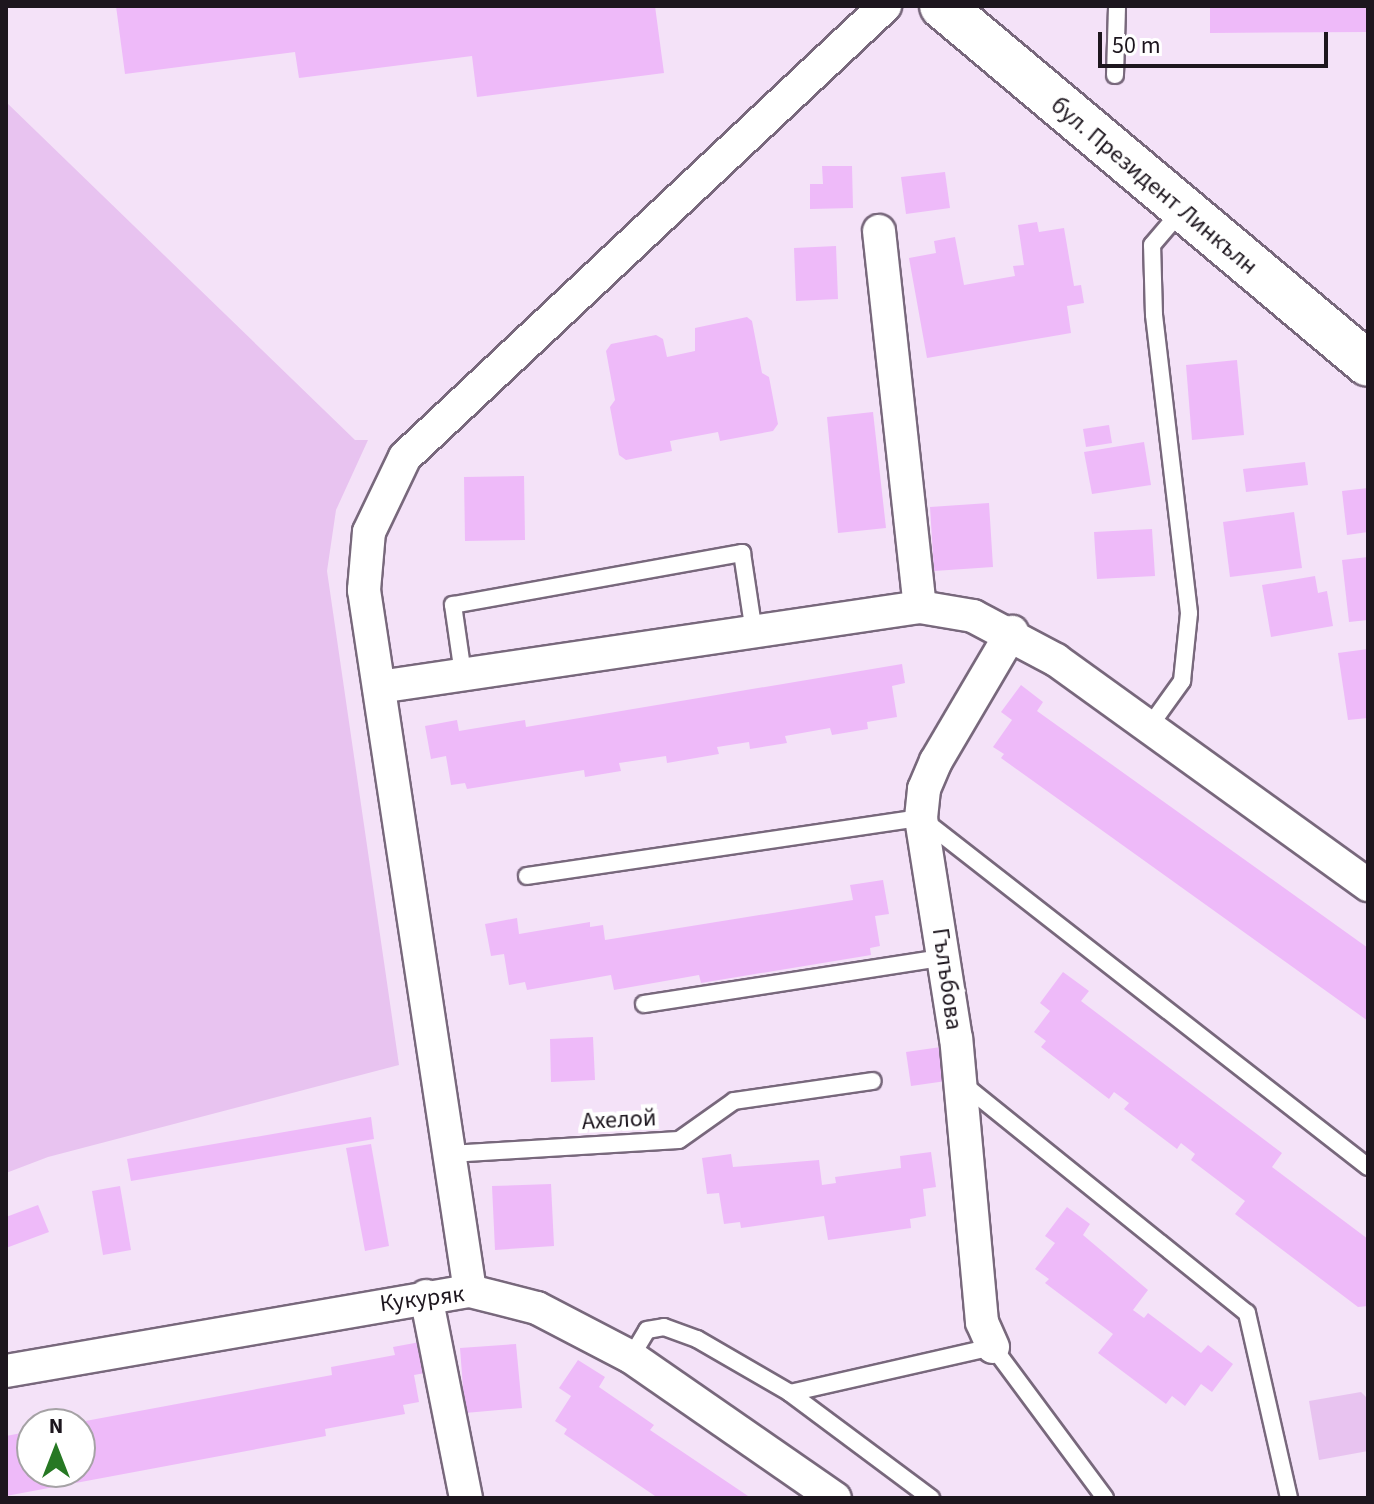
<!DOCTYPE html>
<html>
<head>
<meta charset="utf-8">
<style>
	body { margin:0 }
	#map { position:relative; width:1374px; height:1504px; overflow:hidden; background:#f4e2f8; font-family:"Source Sans 3",sans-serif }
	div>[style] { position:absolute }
	.green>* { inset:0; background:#e8c3f0 }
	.building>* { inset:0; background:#eebaf9 }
	.roads { filter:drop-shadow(2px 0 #78687c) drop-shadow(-2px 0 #78687c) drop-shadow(0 2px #78687c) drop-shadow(0 -2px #78687c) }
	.lane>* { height:16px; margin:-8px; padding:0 8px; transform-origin:8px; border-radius:8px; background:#fff }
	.street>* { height:32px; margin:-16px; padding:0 16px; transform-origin:16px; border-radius:16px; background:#fff }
	.secondary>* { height:44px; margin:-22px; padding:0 22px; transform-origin:22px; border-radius:22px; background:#fff }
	span { translate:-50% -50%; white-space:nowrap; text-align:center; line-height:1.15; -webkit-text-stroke:8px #fff; paint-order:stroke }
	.street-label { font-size:24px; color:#1d161e }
	.frame { position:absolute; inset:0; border:8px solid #1d161e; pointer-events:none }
	.north { position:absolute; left:16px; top:1408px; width:80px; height:80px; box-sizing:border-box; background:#fff; border:2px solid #a5a2a5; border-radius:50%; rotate:0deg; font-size:22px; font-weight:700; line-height:32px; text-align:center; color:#1d161e }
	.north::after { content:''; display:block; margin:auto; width:28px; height:36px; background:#267823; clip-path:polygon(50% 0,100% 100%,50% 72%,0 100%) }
	.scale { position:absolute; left:1098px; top:32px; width:230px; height:36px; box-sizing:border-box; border:4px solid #1d161e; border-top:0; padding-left:10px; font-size:24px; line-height:28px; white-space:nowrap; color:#1d161e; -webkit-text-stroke:6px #fff; paint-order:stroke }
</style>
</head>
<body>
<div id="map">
	<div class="green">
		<div style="clip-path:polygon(6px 102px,355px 440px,368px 440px,336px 510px,327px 571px,399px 1065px,48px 1157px,6px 1173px)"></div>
		<div style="clip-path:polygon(1361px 1392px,1368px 1399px,1368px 1451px,1319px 1460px,1309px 1401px)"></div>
	</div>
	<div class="building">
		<div style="clip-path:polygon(116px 6px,655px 6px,664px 73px,477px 97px,472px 56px,299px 78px,295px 52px,125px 74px)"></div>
		<div style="clip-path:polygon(1210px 6px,1367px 6px,1367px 32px,1210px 33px)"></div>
		<div style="clip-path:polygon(822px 166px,852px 166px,853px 208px,810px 209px,810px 184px,823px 184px)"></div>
		<div style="clip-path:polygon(945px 172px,950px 208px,906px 214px,901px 177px)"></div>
		<div style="clip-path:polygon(1037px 222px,1039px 232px,1064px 228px,1074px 286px,1081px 285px,1084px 303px,1067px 306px,1071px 333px,927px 358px,909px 258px,936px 253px,934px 241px,955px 237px,964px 285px,1015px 276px,1013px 266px,1024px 265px,1018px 225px)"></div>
		<div style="clip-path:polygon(836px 246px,838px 299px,796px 301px,794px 248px)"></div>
		<div style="clip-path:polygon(747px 317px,752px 321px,762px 373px,769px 377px,778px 424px,773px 431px,720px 441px,718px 432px,670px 441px,672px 451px,626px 460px,619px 455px,610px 407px,615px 400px,606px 351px,611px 344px,656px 335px,663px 339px,667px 357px,695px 351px,695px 328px)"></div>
		<div style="clip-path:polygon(1237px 360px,1244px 435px,1192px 440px,1186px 365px)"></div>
		<div style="clip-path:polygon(873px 412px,886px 528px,838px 533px,827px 417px)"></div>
		<div style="clip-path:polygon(1109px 425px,1112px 443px,1086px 447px,1083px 429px)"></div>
		<div style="clip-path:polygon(1144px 442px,1151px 485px,1092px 494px,1084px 452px)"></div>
		<div style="clip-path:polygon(1305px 462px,1308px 485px,1246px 492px,1243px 469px)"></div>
		<div style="clip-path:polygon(524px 476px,525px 540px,465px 541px,464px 477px)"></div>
		<div style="clip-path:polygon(1368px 488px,1368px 532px,1347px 535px,1342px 491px)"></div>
		<div style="clip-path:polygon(989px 503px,993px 567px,934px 571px,930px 507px)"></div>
		<div style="clip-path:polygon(1294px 512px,1302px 568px,1230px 577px,1223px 522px)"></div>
		<div style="clip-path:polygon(1152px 529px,1155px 576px,1097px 579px,1094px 532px)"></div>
		<div style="clip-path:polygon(1368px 557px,1368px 620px,1349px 622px,1342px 560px)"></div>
		<div style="clip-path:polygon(1315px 576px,1318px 593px,1327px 591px,1333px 626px,1271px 637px,1262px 585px)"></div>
		<div style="clip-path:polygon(1368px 649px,1368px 718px,1348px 720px,1338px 653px)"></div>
		<div style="clip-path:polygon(902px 664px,905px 683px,892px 686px,897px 717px,867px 722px,868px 729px,832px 735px,830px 728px,785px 736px,787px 743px,750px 749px,749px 742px,717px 747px,719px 754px,667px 763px,666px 756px,619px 763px,621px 771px,585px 777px,584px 770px,467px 789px,465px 783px,451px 785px,446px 756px,431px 759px,425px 726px,457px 720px,459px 731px,525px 720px,526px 727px)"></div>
		<div style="clip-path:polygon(1021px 685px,1043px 702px,1037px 711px,1368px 948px,1368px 1021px,1001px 758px,1004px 754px,993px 747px,1012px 720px,1001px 712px)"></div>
		<div style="clip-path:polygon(883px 880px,889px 914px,875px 916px,880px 946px,870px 948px,871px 955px,701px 983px,699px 975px,614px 990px,611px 975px,527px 990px,525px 982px,509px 985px,504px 954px,491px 956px,485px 924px,517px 918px,519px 934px,590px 922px,590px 927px,603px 925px,605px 940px,853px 900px,850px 885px)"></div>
		<div style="clip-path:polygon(1063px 972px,1089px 991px,1081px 1001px,1282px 1153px,1272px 1167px,1368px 1239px,1368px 1306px,1358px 1307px,1235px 1214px,1245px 1201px,1191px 1160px,1195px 1154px,1181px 1143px,1177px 1149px,1124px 1109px,1129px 1103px,1114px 1092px,1109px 1099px,1041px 1047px,1046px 1041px,1034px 1032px,1050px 1011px,1040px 1003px)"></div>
		<div style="clip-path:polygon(593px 1037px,595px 1080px,551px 1082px,550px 1039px)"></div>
		<div style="clip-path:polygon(941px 1047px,946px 1081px,911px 1086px,906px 1052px)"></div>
		<div style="clip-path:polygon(371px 1117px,374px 1139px,131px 1181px,127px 1159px)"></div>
		<div style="clip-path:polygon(371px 1144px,389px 1246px,365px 1251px,346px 1148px)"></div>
		<div style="clip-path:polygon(931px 1152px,936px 1187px,923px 1189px,926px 1216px,910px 1219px,911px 1228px,828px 1240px,824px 1216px,741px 1228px,740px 1222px,724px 1224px,719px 1193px,707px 1194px,702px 1158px,731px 1154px,733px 1167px,819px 1160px,822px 1185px,836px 1183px,835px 1177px,901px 1168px,900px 1156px)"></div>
		<div style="clip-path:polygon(551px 1184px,554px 1246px,495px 1250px,492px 1186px)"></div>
		<div style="clip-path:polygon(120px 1186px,131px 1250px,103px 1255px,92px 1191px)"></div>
		<div style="clip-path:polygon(38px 1205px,49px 1232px,6px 1248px,6px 1217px)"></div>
		<div style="clip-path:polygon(1067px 1207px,1090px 1224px,1083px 1235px,1148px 1290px,1133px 1310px,1144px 1318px,1148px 1313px,1201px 1353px,1208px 1345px,1233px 1364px,1212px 1392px,1201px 1384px,1185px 1406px,1172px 1396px,1166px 1404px,1098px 1353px,1113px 1334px,1045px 1283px,1049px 1279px,1035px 1269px,1055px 1243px,1045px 1236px)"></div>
		<div style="clip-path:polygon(420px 1342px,425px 1373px,414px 1375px,419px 1402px,403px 1405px,405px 1414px,325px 1429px,326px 1436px,6px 1496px,6px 1436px,32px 1431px,32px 1472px,80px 1472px,80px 1422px,332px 1375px,331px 1367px,395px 1355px,393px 1347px)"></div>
		<div style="clip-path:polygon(516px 1344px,522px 1408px,465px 1413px,460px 1348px)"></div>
		<div style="clip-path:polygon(578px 1360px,605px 1377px,599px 1387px,654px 1425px,650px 1430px,751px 1498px,658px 1498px,564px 1434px,567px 1429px,555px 1421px,571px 1396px,559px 1388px)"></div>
	</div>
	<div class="roads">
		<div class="lane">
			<div style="left:1115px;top:75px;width:69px;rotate:-88.3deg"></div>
			<div style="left:463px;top:674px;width:70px;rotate:-98.2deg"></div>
			<div style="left:453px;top:605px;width:294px;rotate:-10.2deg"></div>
			<div style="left:742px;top:553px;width:80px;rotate:81.4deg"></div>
			<div style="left:1149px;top:727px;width:57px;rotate:-54.3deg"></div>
			<div style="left:1182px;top:681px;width:68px;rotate:-84.1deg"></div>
			<div style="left:1189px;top:613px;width:300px;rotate:-96.7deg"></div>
			<div style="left:1154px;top:315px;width:70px;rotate:-91.6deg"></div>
			<div style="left:1152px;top:245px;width:45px;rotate:-49.5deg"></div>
			<div style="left:527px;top:876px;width:398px;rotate:-8.4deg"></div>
			<div style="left:921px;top:818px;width:567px;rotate:37.98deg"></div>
			<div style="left:644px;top:1004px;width:306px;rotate:-8.8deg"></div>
			<div style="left:963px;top:1084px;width:365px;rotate:38.9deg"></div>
			<div style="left:1247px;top:1313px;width:190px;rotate:77.2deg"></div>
			<div style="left:450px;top:1154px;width:229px;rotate:-3.5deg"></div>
			<div style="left:679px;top:1140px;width:67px;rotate:-35.3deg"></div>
			<div style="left:734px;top:1101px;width:140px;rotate:-8.2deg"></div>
			<div style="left:631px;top:1357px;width:31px;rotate:-59deg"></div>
			<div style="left:647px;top:1330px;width:17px;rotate:-10deg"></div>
			<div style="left:664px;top:1327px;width:35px;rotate:20deg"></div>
			<div style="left:697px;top:1339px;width:108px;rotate:30.1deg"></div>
			<div style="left:790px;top:1393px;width:208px;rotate:-12.8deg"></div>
			<div style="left:993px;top:1347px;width:188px;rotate:53.4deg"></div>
			<div style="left:790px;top:1393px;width:176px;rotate:36.7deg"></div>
		</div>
		<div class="street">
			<div style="left:879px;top:231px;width:378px;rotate:83.8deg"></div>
			<div style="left:379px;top:687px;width:547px;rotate:-8.41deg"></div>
			<div style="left:920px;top:607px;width:54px;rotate:9.6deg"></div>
			<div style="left:973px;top:616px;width:94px;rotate:27.9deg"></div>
			<div style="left:1056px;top:660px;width:385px;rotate:35.8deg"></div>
			<div style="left:470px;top:1291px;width:709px;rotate:-98.6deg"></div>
			<div style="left:364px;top:590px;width:58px;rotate:-85.1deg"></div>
			<div style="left:369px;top:532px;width:83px;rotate:-64.4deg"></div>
			<div style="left:405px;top:457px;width:659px;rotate:-43.22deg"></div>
			<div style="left:426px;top:1296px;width:206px;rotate:78.8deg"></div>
			<div style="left:993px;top:1347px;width:27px;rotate:-114deg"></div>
			<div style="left:982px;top:1322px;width:284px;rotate:-95.2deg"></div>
			<div style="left:956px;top:1039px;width:224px;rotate:-99deg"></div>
			<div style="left:921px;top:818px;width:29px;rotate:-84deg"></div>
			<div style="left:924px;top:789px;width:30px;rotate:-67deg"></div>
			<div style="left:936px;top:761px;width:150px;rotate:-59.5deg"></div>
			<div style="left:6px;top:1371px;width:471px;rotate:-9.8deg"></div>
			<div style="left:470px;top:1291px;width:69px;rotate:14.2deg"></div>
			<div style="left:537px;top:1308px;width:106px;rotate:27.5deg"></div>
			<div style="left:631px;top:1357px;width:248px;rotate:34.7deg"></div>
		</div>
		<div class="secondary">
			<div style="left:942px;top:6px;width:556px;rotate:40.04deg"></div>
		</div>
	</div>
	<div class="street-label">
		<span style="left:1154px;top:186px;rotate:40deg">бул. Президент Линкълн</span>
		<span style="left:947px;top:979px;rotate:82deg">Гълъбова</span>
		<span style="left:619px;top:1120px;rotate:-3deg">Ахелой</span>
		<span style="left:422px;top:1299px;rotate:-7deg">Кукуряк</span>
	</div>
	<div class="frame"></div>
	<div class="north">N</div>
	<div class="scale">50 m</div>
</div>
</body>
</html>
